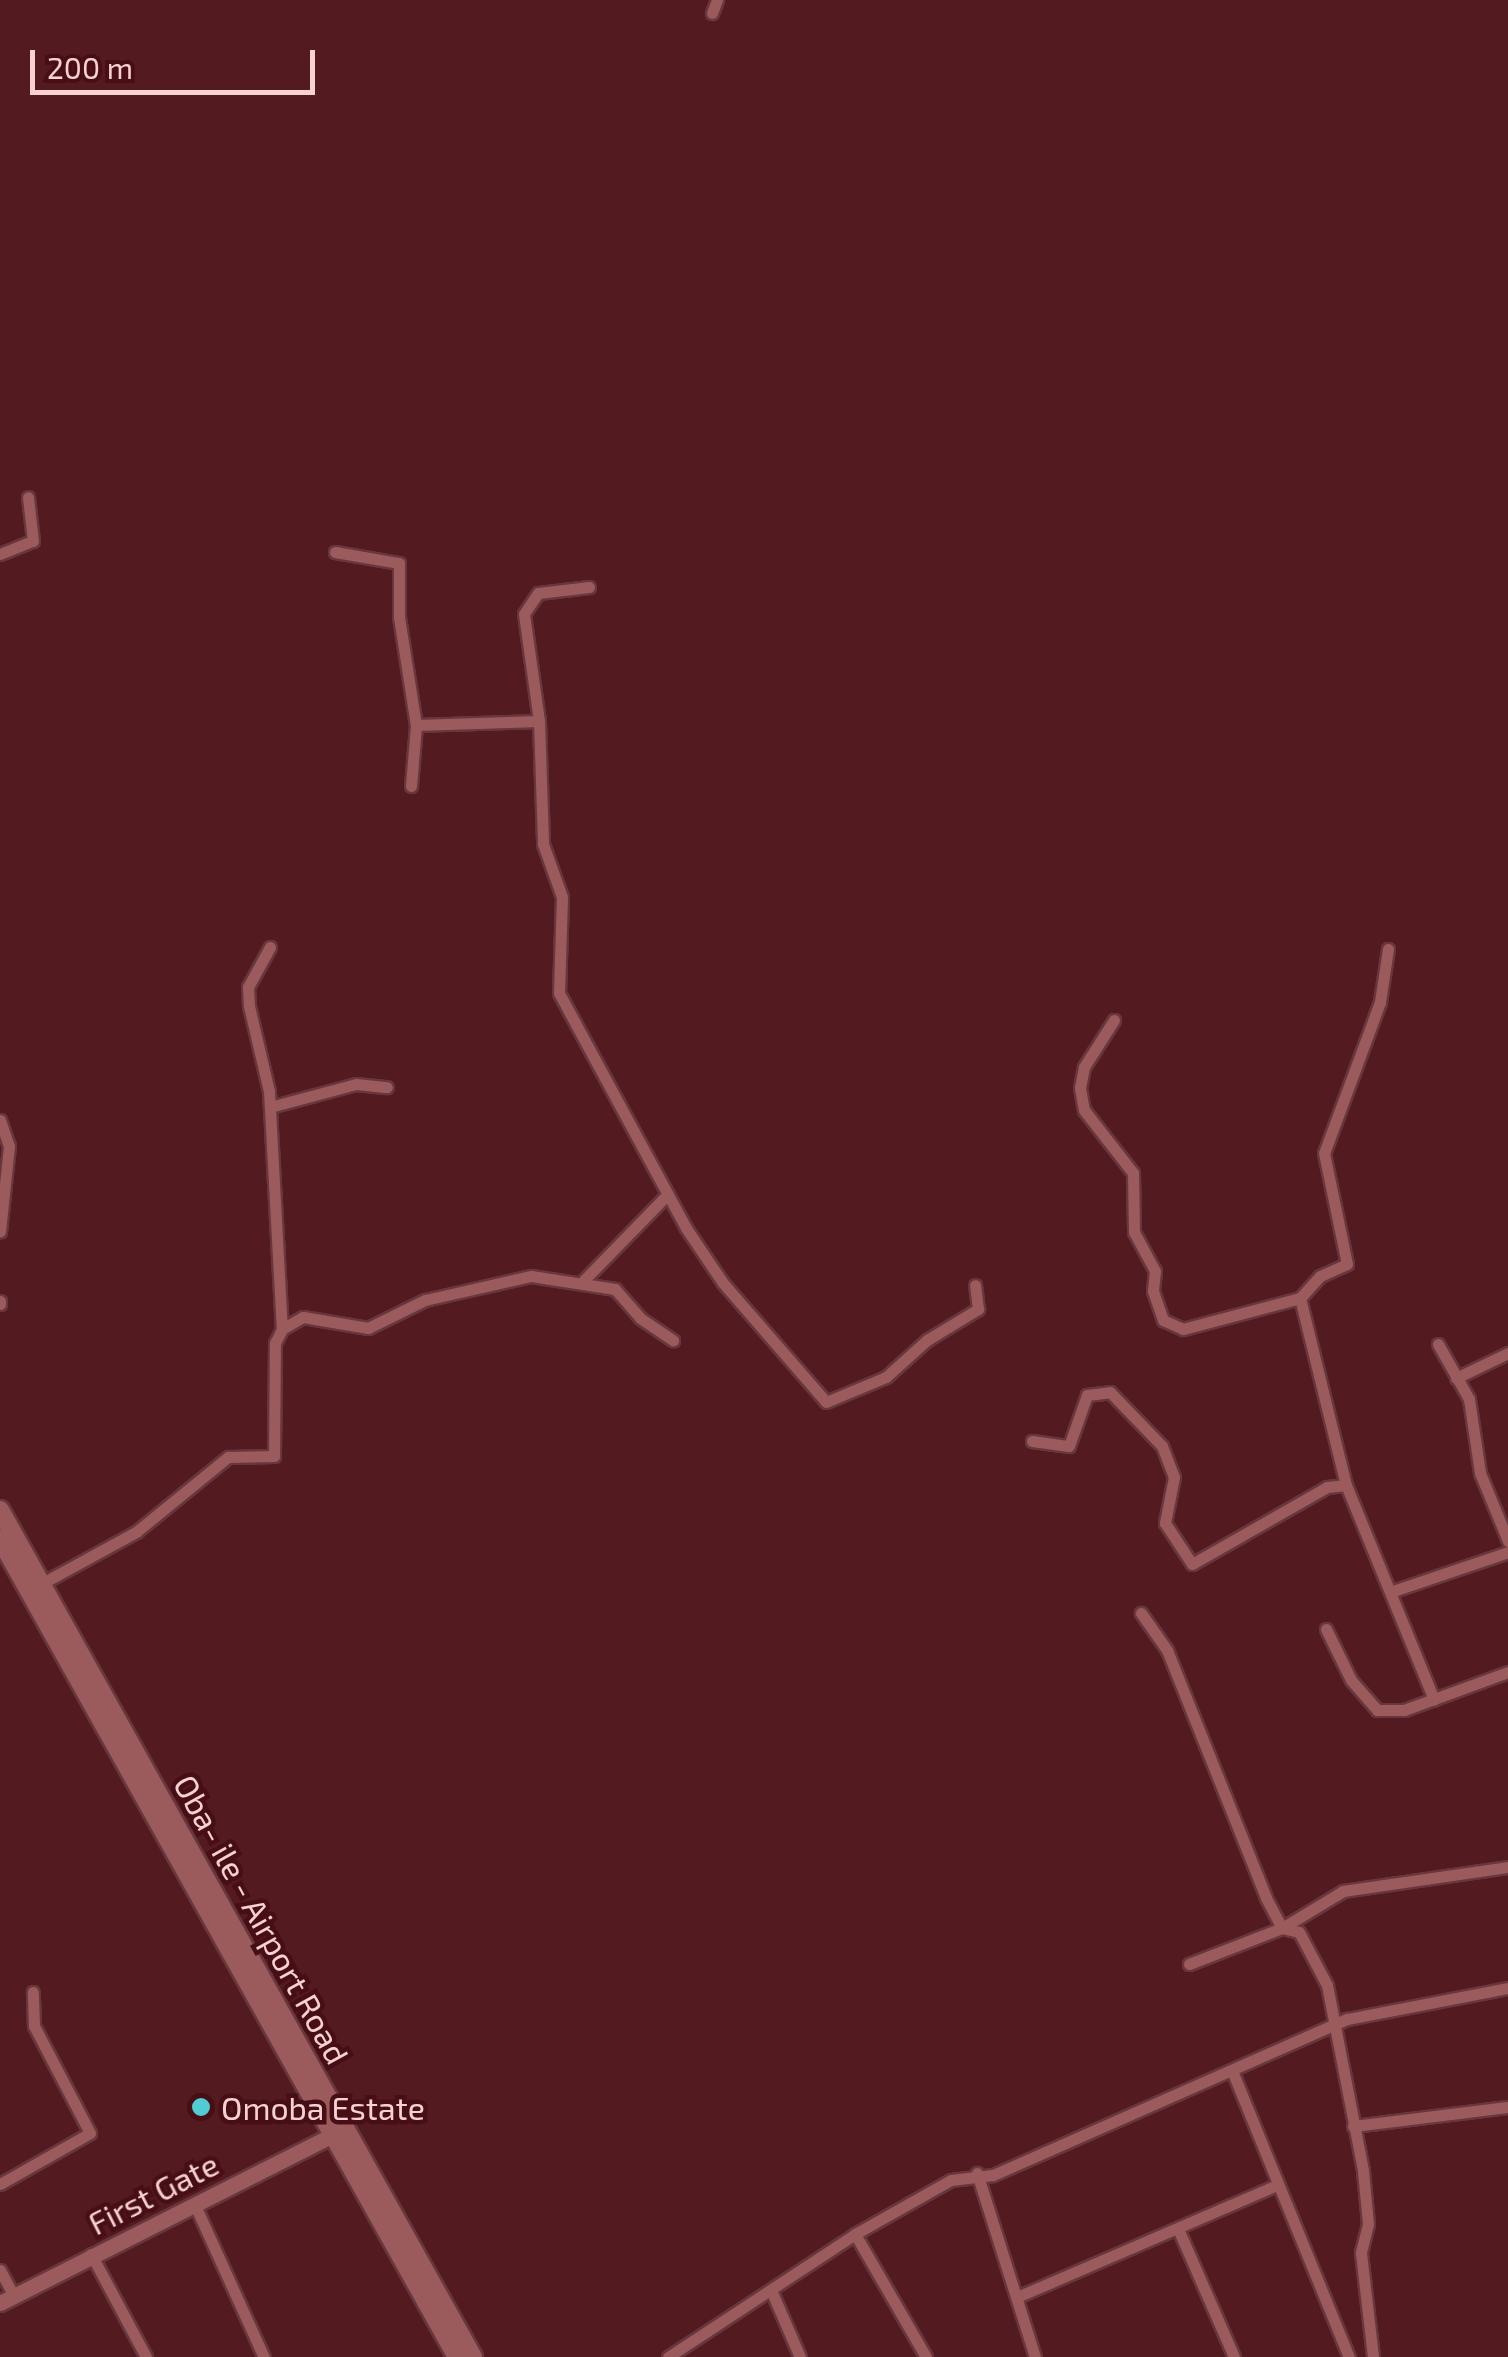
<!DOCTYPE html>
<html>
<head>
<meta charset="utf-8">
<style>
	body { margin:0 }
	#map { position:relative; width:1508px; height:2357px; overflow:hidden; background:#531a1f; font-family:"Exo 2",sans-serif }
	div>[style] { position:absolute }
	.roads { filter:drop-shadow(2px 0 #68373d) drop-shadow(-2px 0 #68373d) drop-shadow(0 2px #68373d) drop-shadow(0 -2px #68373d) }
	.minor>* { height:11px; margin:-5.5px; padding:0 5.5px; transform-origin:5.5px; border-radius:5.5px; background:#9b5b5c }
	.tertiary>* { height:15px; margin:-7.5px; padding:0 7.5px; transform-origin:7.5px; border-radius:7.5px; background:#9b5b5c }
	.secondary>* { height:18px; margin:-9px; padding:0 9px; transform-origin:9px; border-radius:9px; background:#9b5b5c }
	.dots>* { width:28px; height:28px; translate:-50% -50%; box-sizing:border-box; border:5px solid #470f15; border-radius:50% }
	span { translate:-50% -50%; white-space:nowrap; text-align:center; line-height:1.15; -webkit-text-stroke:9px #470f15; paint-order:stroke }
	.street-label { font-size:32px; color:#f8d2d2 }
	.poi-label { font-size:32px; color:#f8d2d2 }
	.left { translate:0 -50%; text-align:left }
	.scale { position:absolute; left:30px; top:50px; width:285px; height:45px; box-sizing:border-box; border:5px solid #f8d2d2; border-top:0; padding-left:12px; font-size:30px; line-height:35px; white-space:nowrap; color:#f8d2d2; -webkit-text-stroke:8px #470f15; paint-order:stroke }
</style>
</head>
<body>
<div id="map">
	<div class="roads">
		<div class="minor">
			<div style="left:712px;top:13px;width:14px;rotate:-69deg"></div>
			<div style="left:335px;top:552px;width:65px;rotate:9.8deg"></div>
			<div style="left:399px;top:563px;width:54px;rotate:90deg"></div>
			<div style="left:399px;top:617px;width:109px;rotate:81.1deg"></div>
			<div style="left:416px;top:725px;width:123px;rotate:-1.9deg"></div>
			<div style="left:0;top:554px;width:35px;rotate:-22deg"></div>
			<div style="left:33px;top:541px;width:44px;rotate:-96.5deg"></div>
			<div style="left:589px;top:587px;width:51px;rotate:173.3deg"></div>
			<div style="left:538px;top:593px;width:25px;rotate:124deg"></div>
			<div style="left:524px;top:614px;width:108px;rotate:82deg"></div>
			<div style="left:539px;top:721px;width:123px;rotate:88.1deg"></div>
			<div style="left:543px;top:844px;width:56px;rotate:70.3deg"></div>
			<div style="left:562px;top:897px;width:96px;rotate:91.8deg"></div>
			<div style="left:559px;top:993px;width:267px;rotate:61.6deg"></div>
			<div style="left:686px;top:1228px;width:66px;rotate:56.1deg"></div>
			<div style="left:723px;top:1283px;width:157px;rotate:49.1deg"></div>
			<div style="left:826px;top:1402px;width:65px;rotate:-22.6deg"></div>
			<div style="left:886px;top:1377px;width:55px;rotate:-42.1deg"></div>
			<div style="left:927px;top:1340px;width:60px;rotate:-31.3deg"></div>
			<div style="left:978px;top:1309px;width:24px;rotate:-97deg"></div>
			<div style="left:411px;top:786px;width:61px;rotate:-85.3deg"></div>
			<div style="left:270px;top:947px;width:46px;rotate:118.8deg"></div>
			<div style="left:248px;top:987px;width:19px;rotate:87deg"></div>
			<div style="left:249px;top:1006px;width:87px;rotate:76.8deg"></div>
			<div style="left:269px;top:1091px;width:238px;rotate:86.9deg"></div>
			<div style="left:1388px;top:949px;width:54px;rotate:98.6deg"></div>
			<div style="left:1380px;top:1002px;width:161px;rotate:110.3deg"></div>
			<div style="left:1324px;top:1153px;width:113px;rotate:78.3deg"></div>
			<div style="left:1347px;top:1264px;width:30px;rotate:156deg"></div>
			<div style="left:1320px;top:1276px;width:30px;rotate:132deg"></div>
			<div style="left:1300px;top:1298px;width:193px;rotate:76.2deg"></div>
			<div style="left:1346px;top:1485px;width:232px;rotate:67.7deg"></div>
			<div style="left:1114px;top:1020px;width:56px;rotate:122.6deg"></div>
			<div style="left:1084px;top:1067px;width:21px;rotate:101deg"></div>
			<div style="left:1080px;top:1088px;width:22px;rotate:80deg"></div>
			<div style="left:1084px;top:1110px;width:80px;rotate:52.1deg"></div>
			<div style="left:1133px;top:1173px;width:59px;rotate:89deg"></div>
			<div style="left:1134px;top:1232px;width:44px;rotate:61.7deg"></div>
			<div style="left:1155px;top:1271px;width:20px;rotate:96deg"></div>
			<div style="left:1153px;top:1291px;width:31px;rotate:71deg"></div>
			<div style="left:1163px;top:1320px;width:22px;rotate:24deg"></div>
			<div style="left:1183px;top:1329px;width:121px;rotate:-14.8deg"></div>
			<div style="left:270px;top:1107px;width:89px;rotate:-15deg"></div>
			<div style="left:356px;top:1084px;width:31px;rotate:6deg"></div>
			<div style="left:0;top:1120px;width:28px;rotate:71deg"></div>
			<div style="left:9px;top:1146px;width:86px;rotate:96deg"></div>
			<div style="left:584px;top:1280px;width:120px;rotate:-45.7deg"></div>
			<div style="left:0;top:1301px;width:3px;rotate:90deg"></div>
			<div style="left:1438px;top:1344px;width:63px;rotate:60.6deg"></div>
			<div style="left:1469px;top:1399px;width:75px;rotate:81.5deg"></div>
			<div style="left:1480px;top:1473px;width:74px;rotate:67.6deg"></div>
			<div style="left:1456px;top:1378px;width:58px;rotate:-25.7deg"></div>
			<div style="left:1032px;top:1441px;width:37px;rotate:8deg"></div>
			<div style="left:1069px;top:1446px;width:54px;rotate:-70.6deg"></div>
			<div style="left:1087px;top:1395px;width:23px;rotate:-7deg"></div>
			<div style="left:1110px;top:1392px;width:75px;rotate:46.1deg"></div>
			<div style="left:1162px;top:1446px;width:33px;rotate:69deg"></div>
			<div style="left:1174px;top:1477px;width:47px;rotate:101.1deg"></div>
			<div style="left:1165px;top:1523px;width:49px;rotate:56.6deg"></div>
			<div style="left:1192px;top:1564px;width:155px;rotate:-29.7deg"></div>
			<div style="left:1327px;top:1487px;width:19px;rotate:-6deg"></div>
			<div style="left:39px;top:1585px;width:111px;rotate:-28.7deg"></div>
			<div style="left:136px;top:1532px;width:119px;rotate:-39.2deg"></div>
			<div style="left:228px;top:1457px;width:46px;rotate:-1.2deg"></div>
			<div style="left:274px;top:1456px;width:113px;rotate:-89.5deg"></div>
			<div style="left:275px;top:1343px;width:16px;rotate:-63deg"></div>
			<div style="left:282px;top:1329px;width:24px;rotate:-30deg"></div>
			<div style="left:303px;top:1317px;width:66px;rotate:9.6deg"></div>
			<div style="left:368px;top:1328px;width:64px;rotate:-26.2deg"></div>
			<div style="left:425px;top:1300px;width:109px;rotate:-12.8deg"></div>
			<div style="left:531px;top:1276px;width:85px;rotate:8.8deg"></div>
			<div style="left:615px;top:1289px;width:38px;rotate:49deg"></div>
			<div style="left:640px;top:1318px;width:40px;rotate:34deg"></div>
			<div style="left:1393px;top:1591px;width:121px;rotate:-18.7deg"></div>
			<div style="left:1141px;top:1613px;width:45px;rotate:54.9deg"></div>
			<div style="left:1167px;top:1650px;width:267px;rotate:68.2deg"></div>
			<div style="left:1266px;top:1898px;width:34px;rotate:62deg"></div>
			<div style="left:1282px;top:1928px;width:17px;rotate:13deg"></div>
			<div style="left:1299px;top:1932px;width:60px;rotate:62.2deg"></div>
			<div style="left:1327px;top:1985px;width:189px;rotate:79deg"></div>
			<div style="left:1363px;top:2171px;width:53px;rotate:84.6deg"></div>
			<div style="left:1368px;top:2224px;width:30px;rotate:104deg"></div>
			<div style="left:1361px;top:2253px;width:105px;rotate:83.4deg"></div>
			<div style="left:1326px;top:1629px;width:57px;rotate:63.9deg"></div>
			<div style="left:1351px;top:1680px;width:40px;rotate:49deg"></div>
			<div style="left:1377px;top:1710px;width:27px"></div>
			<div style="left:1404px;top:1710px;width:111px;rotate:-20.1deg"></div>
			<div style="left:1189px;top:1964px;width:100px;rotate:-21.2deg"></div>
			<div style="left:1282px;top:1928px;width:71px;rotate:-31.2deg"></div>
			<div style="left:1343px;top:1891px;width:167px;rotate:-8.3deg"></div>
			<div style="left:1233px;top:2073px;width:307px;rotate:67.8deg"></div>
			<div style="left:1353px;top:2126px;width:156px;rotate:-7deg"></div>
			<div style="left:977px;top:2173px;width:193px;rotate:72.5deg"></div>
			<div style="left:0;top:2184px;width:103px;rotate:-29.5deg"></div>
			<div style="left:90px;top:2133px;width:121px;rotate:-117.6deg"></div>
			<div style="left:34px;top:2026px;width:34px;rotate:-92deg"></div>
			<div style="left:194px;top:2203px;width:169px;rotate:65.6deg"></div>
			<div style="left:1179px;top:2231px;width:137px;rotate:66.4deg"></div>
			<div style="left:855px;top:2234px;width:142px;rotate:60deg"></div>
			<div style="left:91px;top:2254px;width:117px;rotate:61.9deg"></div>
			<div style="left:0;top:2270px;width:30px;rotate:62deg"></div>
			<div style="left:771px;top:2290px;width:73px;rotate:66.6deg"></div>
			<div style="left:1017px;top:2297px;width:283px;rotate:-23.3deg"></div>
			<div style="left:668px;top:2357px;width:224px;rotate:-33.3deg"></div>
			<div style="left:855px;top:2234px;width:110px;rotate:-29.4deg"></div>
			<div style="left:951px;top:2180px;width:42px;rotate:-6.8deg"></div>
			<div style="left:993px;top:2175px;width:387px;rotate:-23.8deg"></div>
			<div style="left:1347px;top:2019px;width:164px;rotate:-10.9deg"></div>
		</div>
		<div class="tertiary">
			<div style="left:0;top:2303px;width:372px;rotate:-26.8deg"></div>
		</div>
		<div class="secondary">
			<div style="left:0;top:1510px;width:970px;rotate:60.82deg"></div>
			<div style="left:0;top:1539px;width:937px;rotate:60.81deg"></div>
		</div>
	</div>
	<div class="dots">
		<div style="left:201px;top:2107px;background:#51ccd2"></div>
	</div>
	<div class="street-label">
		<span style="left:262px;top:1919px;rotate:61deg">Oba- ile - Airport Road</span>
		<span style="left:153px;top:2193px;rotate:-27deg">First Gate</span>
	</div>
	<div class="poi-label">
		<span class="left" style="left:221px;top:2107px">Omoba Estate</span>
	</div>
	<div class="scale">200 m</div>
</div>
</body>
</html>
